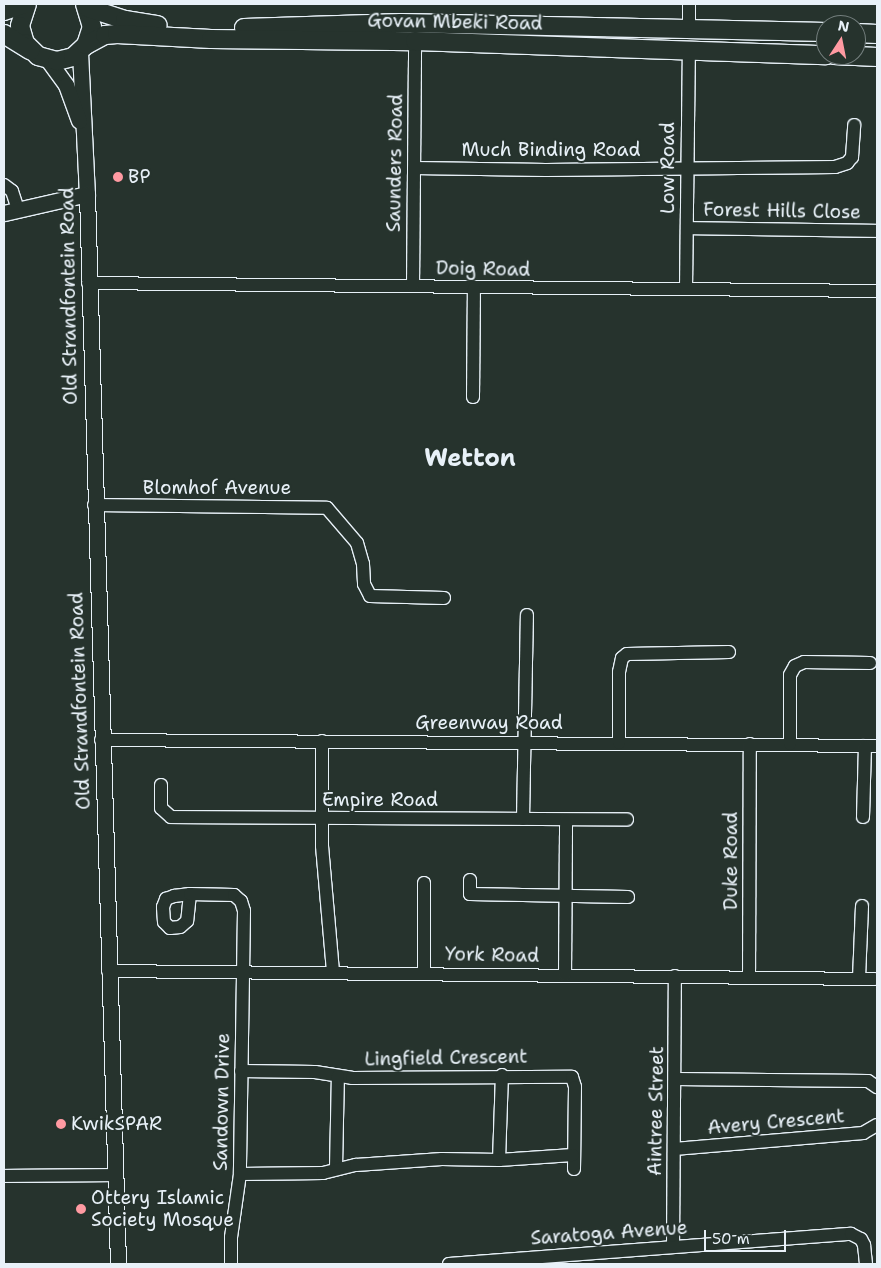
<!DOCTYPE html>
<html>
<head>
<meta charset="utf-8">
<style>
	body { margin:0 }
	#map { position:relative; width:881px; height:1268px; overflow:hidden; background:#26332d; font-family:"Shantell Sans",sans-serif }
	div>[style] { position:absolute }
	.roads { filter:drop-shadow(1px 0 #e8f1f8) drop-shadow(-1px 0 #e8f1f8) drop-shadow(0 1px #e8f1f8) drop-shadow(0 -1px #e8f1f8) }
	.minor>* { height:12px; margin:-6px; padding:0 6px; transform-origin:6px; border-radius:6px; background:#26332d }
	.tertiary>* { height:15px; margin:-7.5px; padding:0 7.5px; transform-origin:7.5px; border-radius:7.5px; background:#26332d }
	.secondary>* { height:18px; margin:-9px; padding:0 9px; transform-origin:9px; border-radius:9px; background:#26332d }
	.dots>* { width:14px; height:14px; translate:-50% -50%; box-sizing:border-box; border:2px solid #26332d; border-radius:50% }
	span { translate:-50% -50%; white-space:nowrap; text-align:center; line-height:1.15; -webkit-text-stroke:4px #26332d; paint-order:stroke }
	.street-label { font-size:19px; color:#e8f1f8 }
	.poi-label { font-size:19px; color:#e8f1f8 }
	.left { translate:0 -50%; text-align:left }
	.district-label { font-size:24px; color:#e8f1f8; font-weight:700 }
	.frame { position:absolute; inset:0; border:5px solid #e8f1f8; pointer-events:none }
	.north { position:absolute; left:816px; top:15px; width:50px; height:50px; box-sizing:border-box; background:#26332d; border:1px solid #747f7e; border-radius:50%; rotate:11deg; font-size:14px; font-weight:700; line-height:20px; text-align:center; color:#e8f1f8 }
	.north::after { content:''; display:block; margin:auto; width:18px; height:22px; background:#ff9aa2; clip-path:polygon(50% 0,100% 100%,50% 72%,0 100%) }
	.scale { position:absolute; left:704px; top:1230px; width:82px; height:22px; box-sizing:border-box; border:2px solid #e8f1f8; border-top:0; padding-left:6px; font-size:15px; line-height:18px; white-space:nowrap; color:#e8f1f8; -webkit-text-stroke:4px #26332d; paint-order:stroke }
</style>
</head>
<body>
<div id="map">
	<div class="roads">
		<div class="minor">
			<div style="left:689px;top:27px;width:23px;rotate:-90deg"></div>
			<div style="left:414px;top:168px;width:132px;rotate:0.9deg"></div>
			<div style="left:546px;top:170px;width:289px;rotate:-0.6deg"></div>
			<div style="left:835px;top:167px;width:13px;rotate:-18deg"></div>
			<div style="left:847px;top:163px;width:8px;rotate:-50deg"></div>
			<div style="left:852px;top:157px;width:32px;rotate:-86deg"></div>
			<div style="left:4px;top:185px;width:10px;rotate:37deg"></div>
			<div style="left:12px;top:191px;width:20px;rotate:72deg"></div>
			<div style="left:687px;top:228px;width:190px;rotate:0.9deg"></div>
			<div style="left:88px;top:283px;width:789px;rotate:0.58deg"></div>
			<div style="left:413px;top:286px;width:245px;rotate:-89.5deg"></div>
			<div style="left:686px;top:288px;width:240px;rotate:-89.3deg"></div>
			<div style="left:473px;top:397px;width:108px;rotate:-89.5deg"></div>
			<div style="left:94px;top:505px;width:233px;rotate:0.7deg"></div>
			<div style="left:327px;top:508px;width:46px;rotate:49.4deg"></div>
			<div style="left:357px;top:543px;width:22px;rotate:74deg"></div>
			<div style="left:363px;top:564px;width:20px;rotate:87deg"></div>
			<div style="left:364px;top:584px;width:13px;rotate:63deg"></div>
			<div style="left:370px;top:596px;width:74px;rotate:1.5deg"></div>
			<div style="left:101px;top:740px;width:776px;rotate:0.44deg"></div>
			<div style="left:322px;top:741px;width:105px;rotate:90deg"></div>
			<div style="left:322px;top:846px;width:126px;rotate:85deg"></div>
			<div style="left:619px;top:743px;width:71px;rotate:-90deg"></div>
			<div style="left:619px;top:672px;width:14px;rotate:-78deg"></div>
			<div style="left:622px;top:658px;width:6px;rotate:-39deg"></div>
			<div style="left:627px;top:654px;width:102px;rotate:-1.1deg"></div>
			<div style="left:790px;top:744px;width:69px;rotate:-90deg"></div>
			<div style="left:790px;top:675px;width:10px;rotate:-61deg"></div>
			<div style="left:795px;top:666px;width:10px;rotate:-24deg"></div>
			<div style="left:804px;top:662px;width:66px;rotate:0.9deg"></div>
			<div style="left:161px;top:785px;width:23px;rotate:90deg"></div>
			<div style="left:161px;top:808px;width:13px;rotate:42deg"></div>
			<div style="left:171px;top:817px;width:456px;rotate:0.3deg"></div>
			<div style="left:863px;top:817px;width:71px;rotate:-88.4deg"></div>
			<div style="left:523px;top:819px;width:204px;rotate:-88.9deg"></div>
			<div style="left:470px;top:880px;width:14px;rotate:90deg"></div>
			<div style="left:470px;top:894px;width:158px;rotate:1.1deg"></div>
			<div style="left:190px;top:894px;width:27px;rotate:96deg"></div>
			<div style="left:187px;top:921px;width:9px;rotate:139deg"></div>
			<div style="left:180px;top:927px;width:10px;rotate:174deg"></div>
			<div style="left:170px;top:928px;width:8px;rotate:-135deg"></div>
			<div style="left:164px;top:922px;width:15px;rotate:-94deg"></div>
			<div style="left:163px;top:907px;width:9px;rotate:-69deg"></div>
			<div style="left:166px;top:899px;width:9px;rotate:-21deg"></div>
			<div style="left:174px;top:896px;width:16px;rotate:-7deg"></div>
			<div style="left:190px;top:894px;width:44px;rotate:1.3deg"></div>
			<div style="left:234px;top:895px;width:9px;rotate:41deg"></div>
			<div style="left:241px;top:901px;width:10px;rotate:73deg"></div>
			<div style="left:244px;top:911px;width:263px;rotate:90.9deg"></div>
			<div style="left:240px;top:1174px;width:64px;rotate:98.1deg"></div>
			<div style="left:231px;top:1237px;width:27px;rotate:90deg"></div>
			<div style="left:108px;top:971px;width:767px;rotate:0.6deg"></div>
			<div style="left:424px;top:973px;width:90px;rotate:-90deg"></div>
			<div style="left:565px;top:975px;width:155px;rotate:-89.6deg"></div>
			<div style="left:749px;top:978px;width:234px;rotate:-89.8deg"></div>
			<div style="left:859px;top:978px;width:72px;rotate:-87.6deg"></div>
			<div style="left:241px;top:1071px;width:74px;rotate:0.8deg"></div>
			<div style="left:315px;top:1072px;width:37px;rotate:9deg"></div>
			<div style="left:352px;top:1078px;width:220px;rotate:-0.3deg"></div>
			<div style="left:572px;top:1077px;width:10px;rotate:73deg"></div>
			<div style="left:575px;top:1087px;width:82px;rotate:90.7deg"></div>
			<div style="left:676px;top:1079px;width:192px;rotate:0.6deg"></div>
			<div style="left:868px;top:1081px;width:11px;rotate:34deg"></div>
			<div style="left:674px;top:1149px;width:190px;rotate:-4.8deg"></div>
			<div style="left:863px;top:1133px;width:16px;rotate:-30deg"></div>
			<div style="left:499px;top:1160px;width:85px;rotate:-88deg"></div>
			<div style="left:336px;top:1168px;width:92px;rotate:-88.8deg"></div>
			<div style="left:240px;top:1174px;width:83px;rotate:-0.7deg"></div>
			<div style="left:323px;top:1173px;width:34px;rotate:-14deg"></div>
			<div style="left:356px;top:1165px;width:86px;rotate:-4deg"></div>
			<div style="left:442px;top:1159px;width:57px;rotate:1deg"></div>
			<div style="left:499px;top:1160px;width:74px;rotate:-3.9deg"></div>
			<div style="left:4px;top:1176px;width:110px;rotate:-0.5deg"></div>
			<div style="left:673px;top:1246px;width:270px;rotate:-89.6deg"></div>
			<div style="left:449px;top:1264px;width:403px;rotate:-4.3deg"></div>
			<div style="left:851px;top:1234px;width:11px;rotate:27deg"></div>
			<div style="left:861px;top:1239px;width:7px;rotate:63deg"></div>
			<div style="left:864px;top:1245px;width:19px;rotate:84deg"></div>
		</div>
		<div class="tertiary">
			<div style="left:80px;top:52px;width:142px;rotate:87.2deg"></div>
			<div style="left:87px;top:194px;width:1070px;rotate:88.34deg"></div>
			<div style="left:48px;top:60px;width:31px;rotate:54deg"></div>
			<div style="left:66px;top:85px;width:38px;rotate:70deg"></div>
			<div style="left:4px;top:213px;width:85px;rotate:-12.9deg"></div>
		</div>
		<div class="secondary">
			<div style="left:27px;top:4px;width:23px;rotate:108deg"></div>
			<div style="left:20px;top:26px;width:18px;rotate:74deg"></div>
			<div style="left:25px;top:43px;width:18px;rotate:45deg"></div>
			<div style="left:38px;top:56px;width:20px;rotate:15deg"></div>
			<div style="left:57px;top:61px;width:16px;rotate:-14deg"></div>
			<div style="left:73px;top:57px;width:18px;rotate:-43deg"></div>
			<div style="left:86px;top:45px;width:19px;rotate:-72deg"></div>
			<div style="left:92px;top:27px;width:24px;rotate:-107deg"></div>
			<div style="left:88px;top:8px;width:39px;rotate:18deg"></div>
			<div style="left:125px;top:20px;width:33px;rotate:9deg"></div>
			<div style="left:4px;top:11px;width:21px;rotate:-19deg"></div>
			<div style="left:244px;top:28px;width:157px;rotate:-1.8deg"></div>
			<div style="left:401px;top:23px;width:425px;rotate:1.2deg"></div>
			<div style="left:856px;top:33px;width:21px;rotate:3deg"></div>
			<div style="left:4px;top:34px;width:31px;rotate:32deg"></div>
			<div style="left:86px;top:45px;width:21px;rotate:-28deg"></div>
			<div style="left:105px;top:35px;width:12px;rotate:-5deg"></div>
			<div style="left:117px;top:34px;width:94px;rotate:3deg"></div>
			<div style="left:211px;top:39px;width:204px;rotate:0.6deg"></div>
			<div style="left:415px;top:41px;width:411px;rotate:2deg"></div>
			<div style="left:834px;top:55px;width:43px;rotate:2.7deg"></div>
		</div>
	</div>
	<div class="dots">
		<div style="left:118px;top:177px;background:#ff9aa2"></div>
		<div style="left:61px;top:1124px;background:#ff9aa2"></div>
		<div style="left:81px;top:1209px;background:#ff9aa2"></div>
	</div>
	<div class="street-label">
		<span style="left:455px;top:22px;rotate:1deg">Govan Mbeki Road</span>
		<span style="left:551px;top:150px">Much Binding Road</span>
		<span style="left:395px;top:163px;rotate:-89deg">Saunders Road</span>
		<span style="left:668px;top:168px;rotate:-90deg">Low Road</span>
		<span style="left:782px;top:211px;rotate:1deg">Forest Hills Close</span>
		<span style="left:483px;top:269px;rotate:1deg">Doig Road</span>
		<span style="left:69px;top:296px;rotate:-91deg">Old Strandfontein Road</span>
		<span style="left:217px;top:488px">Blomhof Avenue</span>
		<span style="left:80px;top:701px;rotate:-92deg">Old Strandfontein Road</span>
		<span style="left:489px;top:723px">Greenway Road</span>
		<span style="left:380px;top:800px">Empire Road</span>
		<span style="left:731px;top:861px;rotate:-90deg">Duke Road</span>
		<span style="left:492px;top:955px;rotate:1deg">York Road</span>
		<span style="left:446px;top:1058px;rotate:-1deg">Lingfield Crescent</span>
		<span style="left:222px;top:1102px;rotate:-89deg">Sandown Drive</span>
		<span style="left:656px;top:1111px;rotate:-89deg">Aintree Street</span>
		<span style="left:776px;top:1122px;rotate:-5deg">Avery Crescent</span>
		<span style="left:609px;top:1233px;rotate:-4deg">Saratoga Avenue</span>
	</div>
	<div class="poi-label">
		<span class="left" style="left:128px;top:177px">BP</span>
		<span class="left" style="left:71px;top:1124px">KwikSPAR</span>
		<span class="left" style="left:91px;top:1209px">Ottery Islamic<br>Society Mosque</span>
	</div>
	<div class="district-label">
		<span style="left:470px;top:459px">Wetton</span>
	</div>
	<div class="frame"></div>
	<div class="north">N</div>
	<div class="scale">50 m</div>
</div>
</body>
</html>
